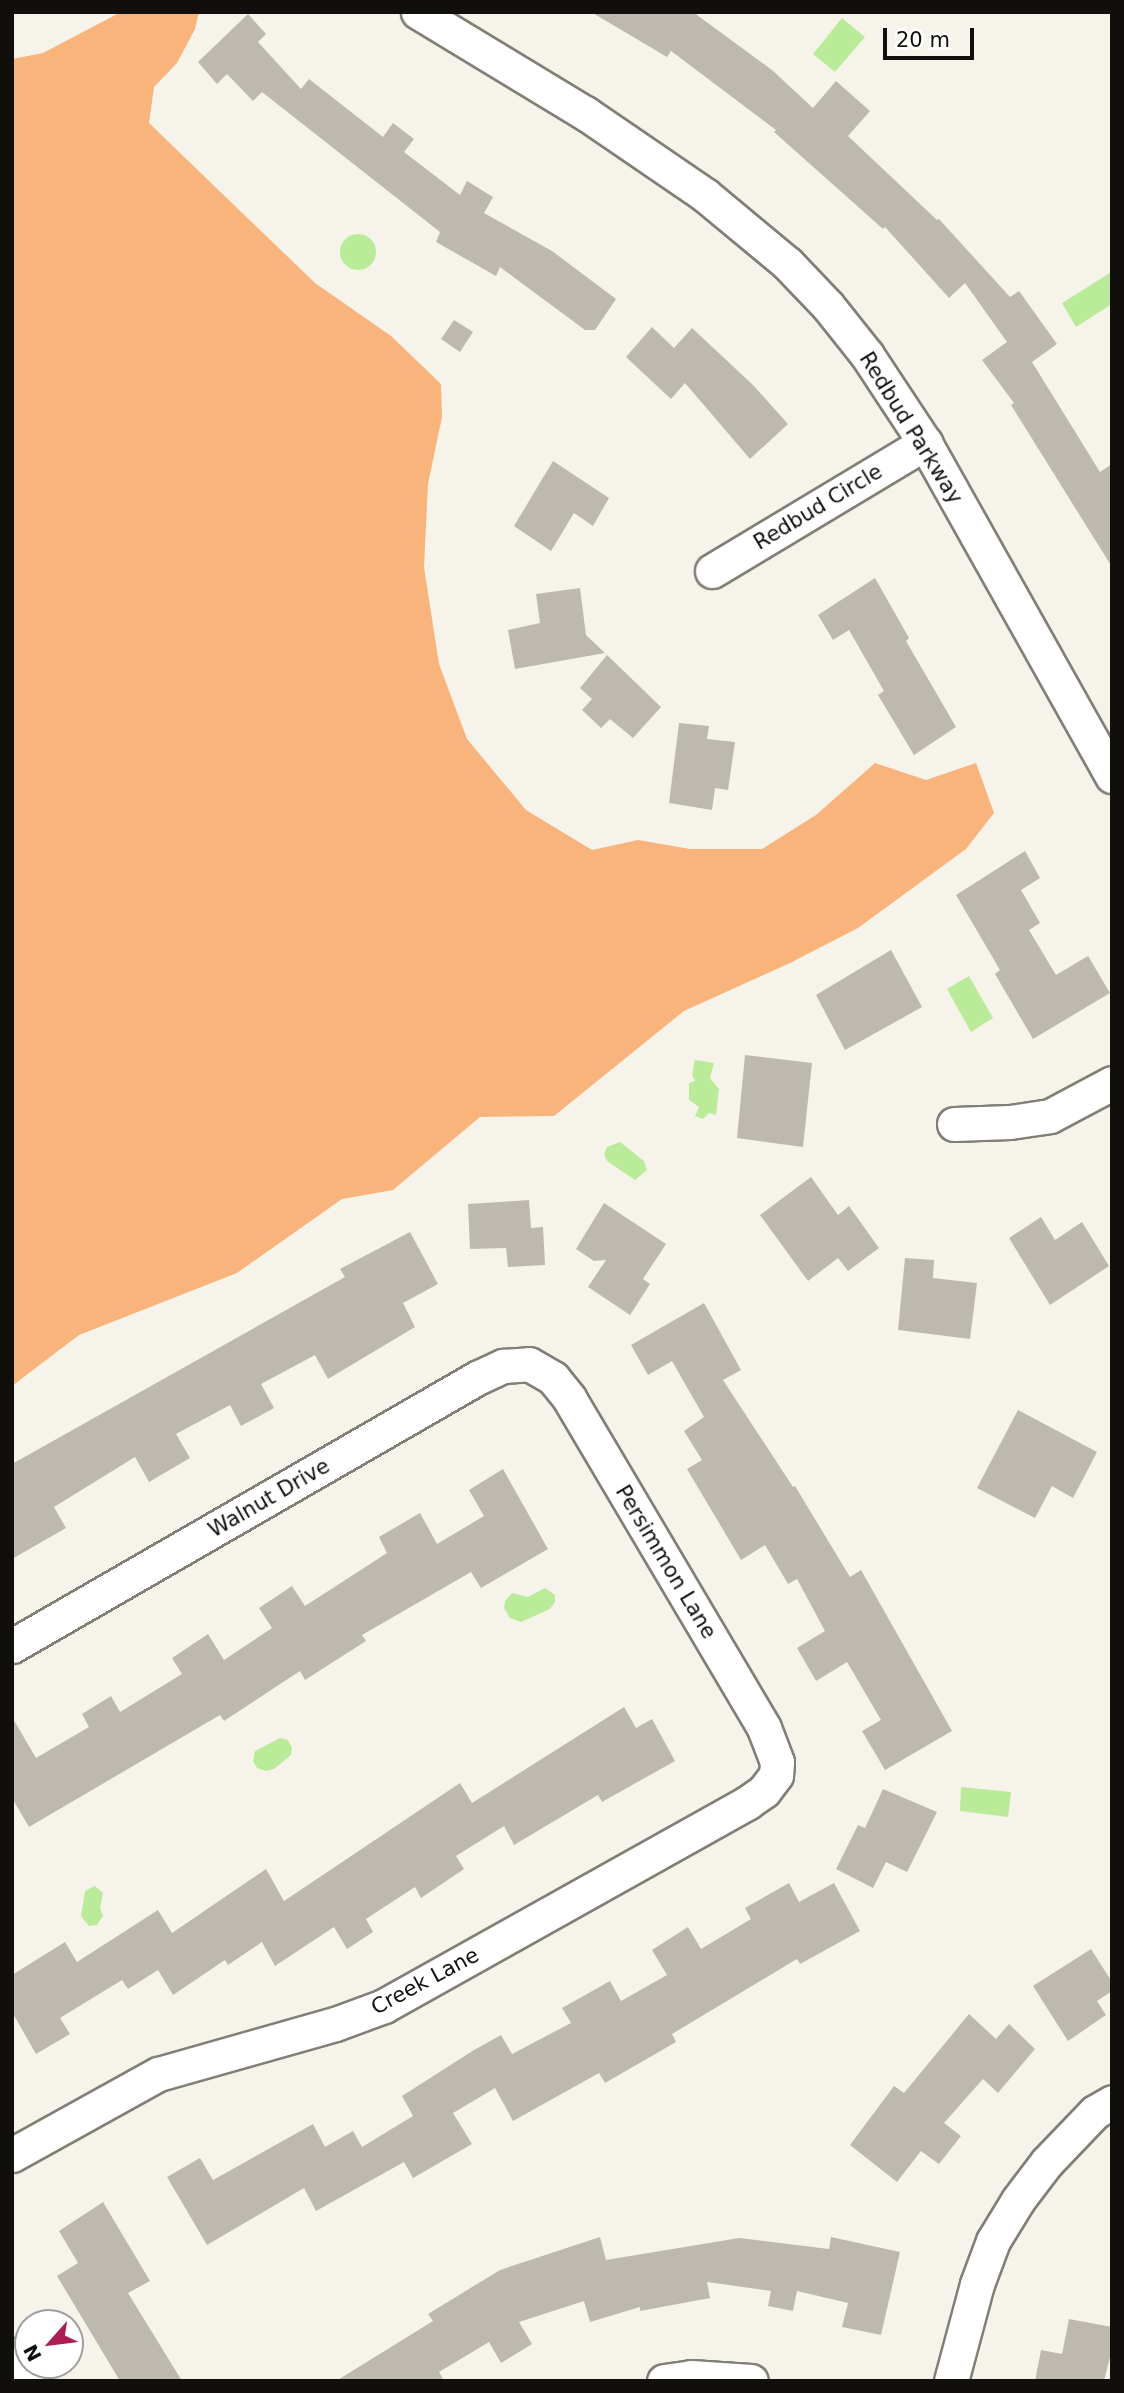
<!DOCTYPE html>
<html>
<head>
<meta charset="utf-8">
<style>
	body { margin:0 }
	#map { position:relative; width:1124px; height:2393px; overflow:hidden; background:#f6f4ea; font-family:"DejaVu Sans",sans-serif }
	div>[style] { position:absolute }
	.green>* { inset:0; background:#f8b47b }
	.water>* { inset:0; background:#baeb99 }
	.round { border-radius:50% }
	.building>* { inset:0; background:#beb9b0 }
	.roads { filter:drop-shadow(2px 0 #817f76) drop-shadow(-2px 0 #817f76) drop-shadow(0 2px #817f76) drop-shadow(0 -2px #817f76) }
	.minor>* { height:33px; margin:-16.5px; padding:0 16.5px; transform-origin:16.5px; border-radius:16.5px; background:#fff }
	span { translate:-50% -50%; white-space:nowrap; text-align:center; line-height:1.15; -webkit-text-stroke:5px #fff; paint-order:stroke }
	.street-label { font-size:21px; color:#100f0c }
	.frame { position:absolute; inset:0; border:14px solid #100f0c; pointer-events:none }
	.north { position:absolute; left:14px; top:2309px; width:70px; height:70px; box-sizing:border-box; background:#fff; border:2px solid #9f9f9e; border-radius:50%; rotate:242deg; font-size:19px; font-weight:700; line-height:28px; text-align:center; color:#100f0c }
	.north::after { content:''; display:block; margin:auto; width:24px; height:32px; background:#ae1d54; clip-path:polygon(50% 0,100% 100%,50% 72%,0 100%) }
	.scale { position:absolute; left:883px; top:28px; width:91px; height:32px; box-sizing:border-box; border:4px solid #100f0c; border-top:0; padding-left:9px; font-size:21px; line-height:24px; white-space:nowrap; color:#100f0c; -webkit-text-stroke:5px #fff; paint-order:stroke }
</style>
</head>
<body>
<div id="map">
	<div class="green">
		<div style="clip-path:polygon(121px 12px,199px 12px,195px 29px,177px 63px,154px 87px,149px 123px,315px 283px,391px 336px,441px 384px,442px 417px,428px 484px,424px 567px,439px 664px,467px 739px,526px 810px,592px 850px,638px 840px,690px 849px,762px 849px,816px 815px,875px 763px,926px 780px,976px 763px,994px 813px,966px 849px,858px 928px,790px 963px,684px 1011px,554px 1116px,480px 1117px,393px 1190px,342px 1199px,237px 1273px,79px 1335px,12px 1386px,12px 59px,43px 53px)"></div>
	</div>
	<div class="water">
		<div style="clip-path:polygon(842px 18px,865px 37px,835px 72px,813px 54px)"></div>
		<div class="round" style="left:340px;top:234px;width:36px;height:36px"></div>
		<div style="clip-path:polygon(1110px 273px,1112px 304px,1076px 327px,1062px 303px)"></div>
		<div style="clip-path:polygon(969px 976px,993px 1018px,971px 1032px,947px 989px)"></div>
		<div style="clip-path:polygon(695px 1060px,714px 1063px,710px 1078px,719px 1089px,716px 1115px,709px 1113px,703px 1119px,695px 1116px,699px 1107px,689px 1100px,689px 1083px,695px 1081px,692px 1075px)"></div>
		<div style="clip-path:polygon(620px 1142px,644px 1161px,647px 1170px,635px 1180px,607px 1161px,604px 1154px,607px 1147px)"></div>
		<div style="clip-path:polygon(545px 1588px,555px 1595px,555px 1602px,550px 1609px,521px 1622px,510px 1618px,504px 1608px,505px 1601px,512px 1593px,528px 1597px)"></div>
		<div style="clip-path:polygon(280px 1738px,288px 1740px,292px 1748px,291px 1755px,274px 1769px,266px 1771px,257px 1768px,253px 1761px,255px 1751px)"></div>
		<div style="clip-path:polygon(961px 1787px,1011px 1792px,1008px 1817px,960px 1811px)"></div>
		<div style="clip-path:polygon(95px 1886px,103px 1893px,100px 1908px,103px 1916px,97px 1925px,89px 1926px,81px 1916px,85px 1891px)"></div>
	</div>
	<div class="building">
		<div style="clip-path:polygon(591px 12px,693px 12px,772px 70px,813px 108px,836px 81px,870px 111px,848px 136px,937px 220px,939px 219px,1010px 297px,1019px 291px,1057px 344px,1032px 362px,1100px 472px,1112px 464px,1112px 567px,1011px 405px,1014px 403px,982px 360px,1007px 342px,965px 283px,949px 298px,885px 227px,883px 229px,774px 132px,776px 130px,671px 51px,667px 57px)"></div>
		<div style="clip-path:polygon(248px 14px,266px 34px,258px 42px,301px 89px,309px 79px,383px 137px,393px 123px,414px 139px,404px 152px,460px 195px,467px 181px,493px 197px,484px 213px,552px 251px,616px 299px,595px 330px,585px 330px,500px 267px,496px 276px,436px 242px,440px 232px,262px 92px,253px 101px,227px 74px,217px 84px,198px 62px)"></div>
		<div style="clip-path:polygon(454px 320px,473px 332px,460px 352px,441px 339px)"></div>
		<div style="clip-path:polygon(652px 327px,674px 348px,692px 328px,753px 385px,788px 424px,750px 459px,685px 383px,671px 399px,626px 357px)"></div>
		<div style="clip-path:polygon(553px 461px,609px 498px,593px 526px,574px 513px,551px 551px,514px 526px)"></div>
		<div style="clip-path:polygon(875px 578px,909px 638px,906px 641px,956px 727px,914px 755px,878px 695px,884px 691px,849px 630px,833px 640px,818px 615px)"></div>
		<div style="clip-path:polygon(580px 588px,586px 635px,605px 653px,515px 669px,508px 630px,540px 623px,536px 594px)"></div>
		<div style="clip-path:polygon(607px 655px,661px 707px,633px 738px,610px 719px,601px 728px,582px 710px,592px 699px,580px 688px)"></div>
		<div style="clip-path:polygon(679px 723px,709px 726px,707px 739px,735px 742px,728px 790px,715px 788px,712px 810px,669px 803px)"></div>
		<div style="clip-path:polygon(1025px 851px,1040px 878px,1021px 890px,1040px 923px,1029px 930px,1056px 975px,1088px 956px,1110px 993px,1033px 1039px,995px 974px,1000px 970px,956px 895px)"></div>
		<div style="clip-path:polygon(891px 950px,922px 1007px,845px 1050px,816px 995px)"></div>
		<div style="clip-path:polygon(745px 1055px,812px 1063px,803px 1147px,737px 1138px)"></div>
		<div style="clip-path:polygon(811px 1177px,838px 1215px,849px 1206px,879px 1248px,848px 1271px,838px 1258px,808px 1281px,760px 1215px)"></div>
		<div style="clip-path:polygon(529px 1200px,531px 1228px,543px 1227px,545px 1265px,508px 1267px,506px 1248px,470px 1249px,468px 1204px)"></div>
		<div style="clip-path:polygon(604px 1203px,666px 1244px,643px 1279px,650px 1284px,630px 1315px,588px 1287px,606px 1260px,594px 1261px,576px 1249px)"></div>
		<div style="clip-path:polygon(1041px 1217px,1055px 1240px,1082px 1222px,1109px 1266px,1050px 1305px,1009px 1238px)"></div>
		<div style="clip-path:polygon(410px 1232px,438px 1284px,403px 1303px,415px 1327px,328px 1379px,315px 1355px,261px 1384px,274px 1408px,241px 1426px,230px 1405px,176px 1434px,190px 1458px,149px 1482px,135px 1457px,54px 1507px,66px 1528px,12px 1559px,12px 1464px,345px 1277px,340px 1269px)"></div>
		<div style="clip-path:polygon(905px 1258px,934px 1260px,933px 1278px,977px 1283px,970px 1339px,898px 1330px)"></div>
		<div style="clip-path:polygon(704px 1303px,741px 1370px,723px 1380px,793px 1487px,795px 1486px,850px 1577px,861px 1570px,952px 1731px,885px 1770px,862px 1731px,881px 1720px,847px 1662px,816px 1681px,797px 1648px,825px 1631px,797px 1579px,788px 1584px,765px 1545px,741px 1560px,687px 1469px,702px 1460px,684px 1431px,704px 1417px,672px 1361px,648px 1375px,631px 1345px)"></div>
		<div style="clip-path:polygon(1018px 1410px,1097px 1452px,1073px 1498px,1052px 1486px,1035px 1518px,977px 1488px)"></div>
		<div style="clip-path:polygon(503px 1469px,548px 1549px,481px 1588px,471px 1572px,362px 1635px,366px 1641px,305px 1680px,300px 1671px,224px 1721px,220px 1715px,29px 1827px,12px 1798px,12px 1717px,36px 1758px,89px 1727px,82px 1714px,111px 1696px,120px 1712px,182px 1674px,172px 1658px,208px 1634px,224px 1660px,272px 1628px,259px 1608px,292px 1586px,305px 1606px,387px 1553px,379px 1537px,420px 1513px,437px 1544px,484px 1516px,469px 1490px)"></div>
		<div style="clip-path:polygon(624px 1707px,636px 1728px,652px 1719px,675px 1761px,602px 1802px,598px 1795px,514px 1845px,504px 1826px,456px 1856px,464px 1869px,421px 1898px,415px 1887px,366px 1919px,373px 1932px,347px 1949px,334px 1927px,275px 1966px,262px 1942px,228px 1965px,225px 1960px,173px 1995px,158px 1970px,128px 1989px,122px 1980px,60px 2018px,70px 2034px,36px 2054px,12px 2012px,12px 1975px,65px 1942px,77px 1962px,158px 1910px,172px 1933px,266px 1869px,284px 1901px,460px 1783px,472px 1803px)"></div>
		<div style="clip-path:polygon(883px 1789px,937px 1812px,907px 1872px,886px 1862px,873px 1888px,836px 1869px,858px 1825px,865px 1828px)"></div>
		<div style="clip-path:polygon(789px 1883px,799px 1902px,834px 1883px,860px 1931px,800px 1964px,797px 1959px,672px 2034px,676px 2042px,605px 2083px,599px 2073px,513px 2121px,495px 2088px,453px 2113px,472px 2144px,413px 2178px,404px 2162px,316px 2211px,304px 2188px,207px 2245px,167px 2177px,200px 2158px,213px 2180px,313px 2124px,325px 2147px,353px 2131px,362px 2147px,413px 2116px,402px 2096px,474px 2050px,501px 2035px,512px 2054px,571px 2023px,562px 2008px,610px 1981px,621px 2001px,667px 1975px,652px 1950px,688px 1927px,701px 1949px,751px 1919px,745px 1908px)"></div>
		<div style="clip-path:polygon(1091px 1949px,1112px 1982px,1112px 1991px,1097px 2001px,1106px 2015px,1068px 2041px,1033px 1986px)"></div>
		<div style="clip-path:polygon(969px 2014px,996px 2039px,1009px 2024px,1035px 2049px,998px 2093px,983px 2079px,944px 2123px,961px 2136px,939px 2164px,921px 2151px,897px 2182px,850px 2145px,894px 2086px,904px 2093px)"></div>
		<div style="clip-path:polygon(103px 2202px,150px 2281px,128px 2293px,182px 2381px,120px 2381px,57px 2276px,78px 2263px,59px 2231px)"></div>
		<div style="clip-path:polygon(600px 2237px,606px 2260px,739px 2238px,829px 2249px,831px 2237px,900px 2252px,881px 2335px,842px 2327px,848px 2303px,797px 2291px,793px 2311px,768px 2306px,771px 2291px,707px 2282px,710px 2298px,640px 2311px,640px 2307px,590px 2322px,584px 2301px,519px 2322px,532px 2344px,501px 2363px,489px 2342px,439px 2372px,444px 2381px,336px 2381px,433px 2321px,428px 2314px,500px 2270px)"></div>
		<div style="clip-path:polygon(1069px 2319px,1112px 2327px,1112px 2349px,1104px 2381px,1035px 2381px,1041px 2350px,1062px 2354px)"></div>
	</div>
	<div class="roads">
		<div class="minor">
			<div style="left:418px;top:12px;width:195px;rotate:31.2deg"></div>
			<div style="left:585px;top:113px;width:145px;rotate:34.3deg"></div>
			<div style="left:705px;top:195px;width:107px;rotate:39.7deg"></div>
			<div style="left:787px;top:263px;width:59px;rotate:46.4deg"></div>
			<div style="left:828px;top:306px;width:63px;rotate:51.5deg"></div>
			<div style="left:867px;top:355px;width:105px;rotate:56.6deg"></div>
			<div style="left:925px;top:443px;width:382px;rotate:60.7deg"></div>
			<div style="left:712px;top:571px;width:249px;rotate:-31deg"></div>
			<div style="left:954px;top:1124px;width:56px;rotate:-2deg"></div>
			<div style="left:1010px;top:1122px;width:40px;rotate:-8.5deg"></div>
			<div style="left:1050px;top:1116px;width:70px;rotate:-28deg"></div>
			<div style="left:12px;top:1646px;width:537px;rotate:-29.96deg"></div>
			<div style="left:477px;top:1378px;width:29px;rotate:-25deg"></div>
			<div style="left:503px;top:1366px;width:26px;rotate:-4deg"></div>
			<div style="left:529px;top:1364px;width:28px;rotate:30deg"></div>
			<div style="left:553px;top:1378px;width:26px;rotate:51deg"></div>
			<div style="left:569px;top:1398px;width:383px;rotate:59.4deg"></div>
			<div style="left:764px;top:1728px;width:36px;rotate:69deg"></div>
			<div style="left:777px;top:1762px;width:13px;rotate:94deg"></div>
			<div style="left:776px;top:1775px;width:20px;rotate:127deg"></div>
			<div style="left:764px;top:1791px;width:21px;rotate:145deg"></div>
			<div style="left:747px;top:1803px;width:416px;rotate:150.8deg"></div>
			<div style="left:384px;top:2006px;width:52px;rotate:159.8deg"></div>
			<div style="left:335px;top:2024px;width:184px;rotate:164.2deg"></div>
			<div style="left:158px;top:2074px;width:167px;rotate:151deg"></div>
			<div style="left:12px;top:2355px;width:30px;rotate:60deg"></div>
			<div style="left:664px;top:2381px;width:27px;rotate:-8deg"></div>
			<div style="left:691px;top:2377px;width:60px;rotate:3.8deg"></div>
			<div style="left:951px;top:2381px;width:100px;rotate:-75deg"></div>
			<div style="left:977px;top:2284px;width:46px;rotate:-69.6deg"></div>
			<div style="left:993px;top:2241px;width:48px;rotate:-58.6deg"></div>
			<div style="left:1018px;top:2200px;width:48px;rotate:-52.7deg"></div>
			<div style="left:1047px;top:2162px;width:69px;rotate:-46.2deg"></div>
			<div style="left:1095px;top:2112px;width:20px;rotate:-30deg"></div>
		</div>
	</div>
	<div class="street-label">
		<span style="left:911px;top:428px;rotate:58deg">Redbud Parkway</span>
		<span style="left:818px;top:507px;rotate:-31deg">Redbud Circle</span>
		<span style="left:269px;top:1498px;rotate:-30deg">Walnut Drive</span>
		<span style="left:666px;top:1562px;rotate:59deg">Persimmon Lane</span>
		<span style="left:425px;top:1981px;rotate:-28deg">Creek Lane</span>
	</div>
	<div class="frame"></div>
	<div class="north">N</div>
	<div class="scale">20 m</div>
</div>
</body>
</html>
